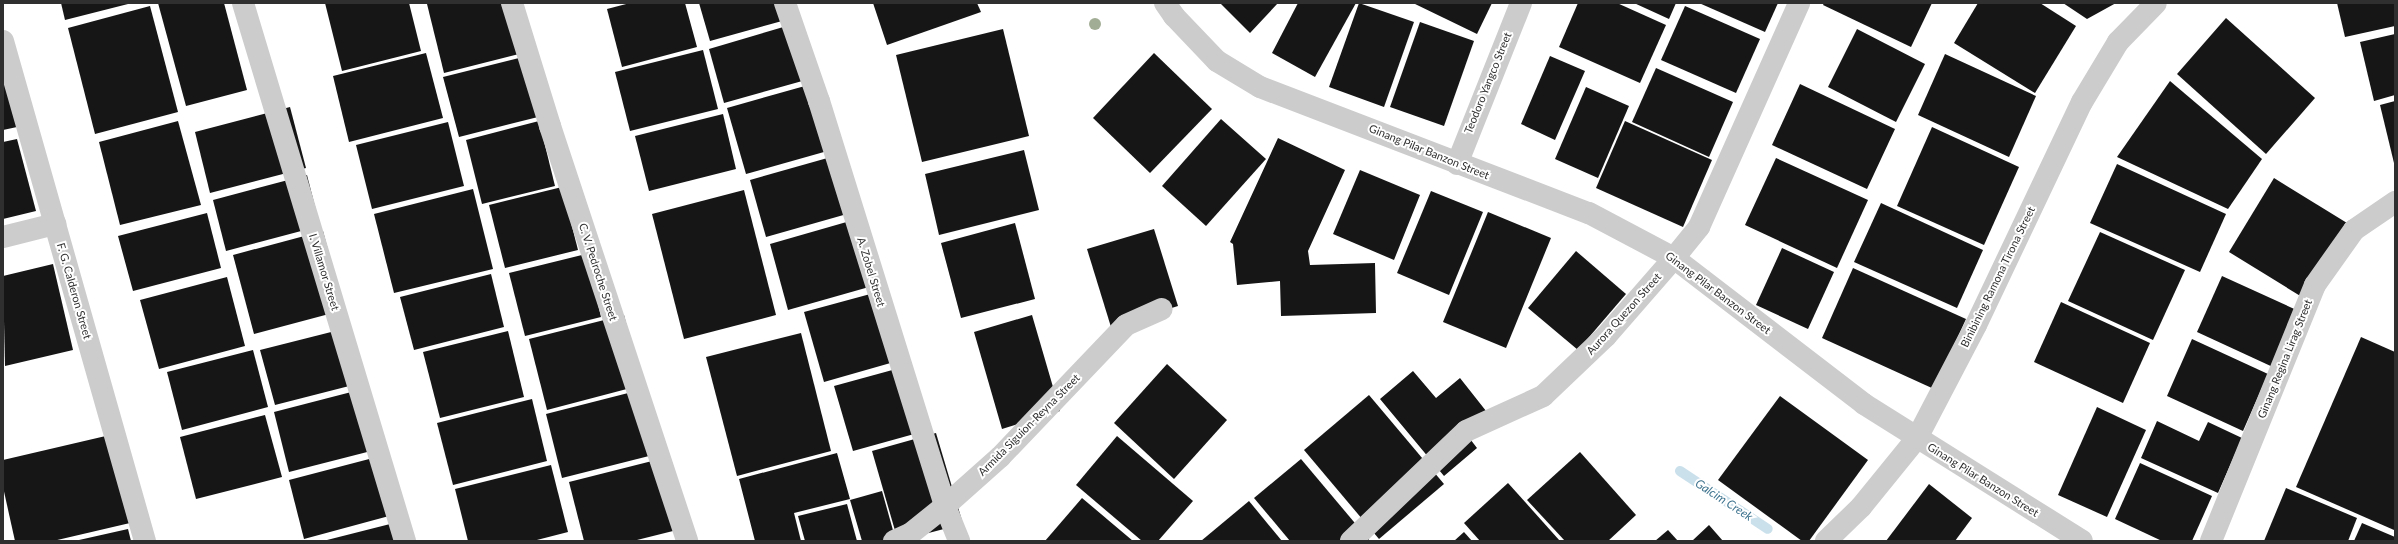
<!DOCTYPE html>
<html>
<head>
<meta charset="utf-8">
<style>
	body { margin:0 }
	#map { position:relative; width:2398px; height:544px; overflow:hidden; background:#fff; font-family:Lato,sans-serif }
	div>[style] { position:absolute }
	.stream>* { height:10px; margin:-5px; padding:0 5px; transform-origin:5px; border-radius:5px; background:#cae0eb }
	.building>* { inset:0; background:#161616 }
	.minor>* { height:22px; margin:-11px; padding:0 11px; transform-origin:11px; border-radius:11px; background:#ccc }
	.trees>* { width:12px; height:12px; margin:-6px; border-radius:50%; background:#a2ad95 }
	span { translate:-50% -50%; white-space:nowrap; text-align:center; line-height:1.15; -webkit-text-stroke:4px #fff; paint-order:stroke }
	.street-label { font-size:11px; color:#2f2f2f }
	.water-label { font-size:12px; color:#3f748f; font-style:italic }
	.frame { position:absolute; inset:0; border:4px solid #2f2f2f; pointer-events:none }
</style>
</head>
<body>
<div id="map">
	<div class="stream">
		<div style="left:1680px;top:471px;width:105px;rotate:33.4deg"></div>
	</div>
	<div class="building">
		<div style="clip-path:polygon(61px 3px,128px 3px,128px 4px,65px 20px)"></div>
		<div style="clip-path:polygon(158px 3px,224px 3px,247px 90px,186px 106px)"></div>
		<div style="clip-path:polygon(325px 3px,409px 3px,421px 51px,342px 71px)"></div>
		<div style="clip-path:polygon(432px 3px,510px 3px,523px 53px,444px 73px,427px 4px)"></div>
		<div style="clip-path:polygon(630px 3px,685px 3px,697px 47px,622px 67px,607px 9px)"></div>
		<div style="clip-path:polygon(699px 3px,789px 3px,793px 18px,710px 41px)"></div>
		<div style="clip-path:polygon(873px 3px,977px 3px,981px 12px,887px 45px)"></div>
		<div style="clip-path:polygon(1220px 3px,1278px 3px,1250px 33px)"></div>
		<div style="clip-path:polygon(1298px 3px,1356px 3px,1315px 77px,1272px 53px)"></div>
		<div style="clip-path:polygon(1359px 3px,1414px 22px,1384px 107px,1329px 87px)"></div>
		<div style="clip-path:polygon(1413px 3px,1492px 3px,1477px 34px)"></div>
		<div style="clip-path:polygon(1578px 3px,1617px 3px,1666px 25px,1640px 83px,1559px 47px)"></div>
		<div style="clip-path:polygon(1634px 3px,1676px 3px,1669px 19px)"></div>
		<div style="clip-path:polygon(1699px 3px,1778px 3px,1765px 32px)"></div>
		<div style="clip-path:polygon(1824px 3px,1932px 3px,1911px 47px,1823px 5px)"></div>
		<div style="clip-path:polygon(1978px 3px,2040px 3px,2076px 26px,2035px 93px,1954px 43px)"></div>
		<div style="clip-path:polygon(2063px 3px,2116px 3px,2087px 19px)"></div>
		<div style="clip-path:polygon(2337px 3px,2394px 3px,2395px 26px,2345px 37px)"></div>
		<div style="clip-path:polygon(150px 6px,178px 112px,95px 134px,68px 28px)"></div>
		<div style="clip-path:polygon(1685px 6px,1760px 39px,1736px 93px,1661px 60px)"></div>
		<div style="clip-path:polygon(2226px 18px,2315px 98px,2266px 154px,2177px 74px)"></div>
		<div style="clip-path:polygon(1420px 22px,1474px 41px,1444px 126px,1390px 107px)"></div>
		<div style="clip-path:polygon(797px 23px,813px 78px,724px 103px,709px 49px)"></div>
		<div style="clip-path:polygon(1003px 29px,1029px 136px,922px 162px,896px 55px)"></div>
		<div style="clip-path:polygon(1857px 29px,1925px 64px,1896px 122px,1828px 87px)"></div>
		<div style="clip-path:polygon(2395px 34px,2395px 95px,2374px 101px,2360px 42px)"></div>
		<div style="clip-path:polygon(703px 50px,718px 109px,630px 131px,615px 72px)"></div>
		<div style="clip-path:polygon(426px 53px,443px 118px,349px 142px,333px 76px)"></div>
		<div style="clip-path:polygon(1154px 53px,1212px 109px,1150px 173px,1093px 118px)"></div>
		<div style="clip-path:polygon(1945px 54px,2036px 96px,2009px 157px,1918px 115px)"></div>
		<div style="clip-path:polygon(1550px 56px,1585px 71px,1555px 140px,1521px 124px)"></div>
		<div style="clip-path:polygon(523px 57px,538px 117px,459px 137px,443px 77px)"></div>
		<div style="clip-path:polygon(1656px 68px,1733px 102px,1709px 157px,1632px 122px)"></div>
		<div style="clip-path:polygon(3px 71px,17px 127px,3px 130px)"></div>
		<div style="clip-path:polygon(2170px 81px,2262px 159px,2228px 209px,2117px 157px)"></div>
		<div style="clip-path:polygon(812px 84px,831px 150px,746px 174px,727px 108px)"></div>
		<div style="clip-path:polygon(1800px 84px,1895px 129px,1867px 189px,1772px 145px)"></div>
		<div style="clip-path:polygon(1586px 87px,1629px 106px,1598px 178px,1555px 159px)"></div>
		<div style="clip-path:polygon(2395px 101px,2395px 163px,2394px 163px,2380px 105px)"></div>
		<div style="clip-path:polygon(290px 107px,306px 168px,210px 193px,195px 132px)"></div>
		<div style="clip-path:polygon(723px 114px,736px 169px,649px 191px,635px 136px)"></div>
		<div style="clip-path:polygon(1221px 119px,1266px 159px,1206px 226px,1162px 186px)"></div>
		<div style="clip-path:polygon(178px 121px,201px 205px,120px 225px,99px 142px)"></div>
		<div style="clip-path:polygon(539px 121px,555px 186px,482px 204px,466px 140px)"></div>
		<div style="clip-path:polygon(1625px 121px,1712px 160px,1683px 227px,1596px 188px)"></div>
		<div style="clip-path:polygon(448px 122px,464px 186px,372px 209px,356px 145px)"></div>
		<div style="clip-path:polygon(1932px 127px,2019px 167px,1984px 245px,1897px 206px)"></div>
		<div style="clip-path:polygon(1278px 138px,1345px 170px,1308px 251px,1310px 265px,1375px 263px,1376px 313px,1281px 316px,1280px 281px,1237px 285px,1233px 244px,1230px 242px)"></div>
		<div style="clip-path:polygon(17px 139px,36px 211px,3px 219px,3px 142px)"></div>
		<div style="clip-path:polygon(1024px 150px,1039px 210px,939px 235px,925px 174px)"></div>
		<div style="clip-path:polygon(831px 157px,847px 214px,766px 237px,750px 180px)"></div>
		<div style="clip-path:polygon(1776px 158px,1868px 200px,1837px 268px,1745px 225px)"></div>
		<div style="clip-path:polygon(2117px 164px,2226px 214px,2200px 272px,2090px 223px)"></div>
		<div style="clip-path:polygon(1360px 170px,1420px 195px,1394px 260px,1333px 234px)"></div>
		<div style="clip-path:polygon(307px 175px,320px 226px,226px 251px,213px 200px)"></div>
		<div style="clip-path:polygon(2274px 178px,2347px 223px,2302px 297px,2229px 252px)"></div>
		<div style="clip-path:polygon(562px 187px,578px 250px,505px 268px,489px 205px)"></div>
		<div style="clip-path:polygon(473px 189px,493px 269px,394px 293px,374px 214px)"></div>
		<div style="clip-path:polygon(744px 190px,776px 315px,684px 339px,652px 214px)"></div>
		<div style="clip-path:polygon(1431px 191px,1483px 212px,1449px 295px,1397px 273px)"></div>
		<div style="clip-path:polygon(1881px 203px,1983px 250px,1957px 308px,1854px 262px)"></div>
		<div style="clip-path:polygon(1488px 212px,1551px 238px,1506px 348px,1443px 322px)"></div>
		<div style="clip-path:polygon(207px 213px,221px 268px,133px 291px,118px 236px)"></div>
		<div style="clip-path:polygon(857px 219px,876px 285px,788px 310px,770px 244px)"></div>
		<div style="clip-path:polygon(1015px 223px,1035px 299px,961px 318px,941px 243px)"></div>
		<div style="clip-path:polygon(1154px 229px,1178px 306px,1111px 327px,1087px 249px)"></div>
		<div style="clip-path:polygon(323px 231px,344px 310px,254px 334px,233px 255px)"></div>
		<div style="clip-path:polygon(2100px 232px,2185px 270px,2153px 340px,2068px 301px)"></div>
		<div style="clip-path:polygon(1782px 248px,1834px 272px,1808px 329px,1756px 305px)"></div>
		<div style="clip-path:polygon(1576px 251px,1626px 294px,1578px 350px,1528px 308px)"></div>
		<div style="clip-path:polygon(586px 254px,601px 317px,525px 336px,509px 273px)"></div>
		<div style="clip-path:polygon(53px 264px,73px 350px,5px 366px,3px 276px)"></div>
		<div style="clip-path:polygon(1853px 268px,1966px 319px,1934px 389px,1822px 338px)"></div>
		<div style="clip-path:polygon(491px 274px,504px 327px,414px 350px,400px 297px)"></div>
		<div style="clip-path:polygon(2222px 276px,2301px 312px,2275px 368px,2197px 332px)"></div>
		<div style="clip-path:polygon(227px 277px,245px 346px,159px 369px,140px 300px)"></div>
		<div style="clip-path:polygon(874px 293px,894px 362px,824px 382px,804px 312px)"></div>
		<div style="clip-path:polygon(2061px 302px,2150px 343px,2123px 403px,2034px 362px)"></div>
		<div style="clip-path:polygon(624px 315px,642px 385px,547px 410px,529px 339px)"></div>
		<div style="clip-path:polygon(1032px 315px,1060px 411px,1002px 429px,974px 332px)"></div>
		<div style="clip-path:polygon(343px 329px,357px 384px,275px 405px,260px 350px)"></div>
		<div style="clip-path:polygon(508px 331px,524px 397px,440px 418px,423px 352px)"></div>
		<div style="clip-path:polygon(801px 333px,831px 451px,737px 476px,706px 357px)"></div>
		<div style="clip-path:polygon(2361px 337px,2395px 352px,2394px 530px,2296px 487px)"></div>
		<div style="clip-path:polygon(2192px 339px,2268px 374px,2243px 431px,2167px 396px)"></div>
		<div style="clip-path:polygon(253px 350px,268px 407px,182px 430px,167px 372px)"></div>
		<div style="clip-path:polygon(1167px 364px,1227px 420px,1174px 479px,1114px 423px)"></div>
		<div style="clip-path:polygon(907px 366px,925px 431px,853px 451px,834px 386px)"></div>
		<div style="clip-path:polygon(1413px 371px,1436px 398px,1460px 378px,1490px 416px,1467px 435px,1477px 448px,1444px 476px,1380px 399px)"></div>
		<div style="clip-path:polygon(359px 390px,375px 450px,289px 472px,274px 412px)"></div>
		<div style="clip-path:polygon(636px 391px,653px 455px,562px 478px,546px 414px)"></div>
		<div style="clip-path:polygon(1369px 395px,1444px 484px,1379px 539px,1304px 450px)"></div>
		<div style="clip-path:polygon(1780px 396px,1868px 460px,1809px 541px,1802px 541px,1718px 480px)"></div>
		<div style="clip-path:polygon(532px 399px,547px 461px,453px 485px,437px 423px)"></div>
		<div style="clip-path:polygon(2097px 407px,2146px 430px,2107px 517px,2058px 495px)"></div>
		<div style="clip-path:polygon(265px 415px,282px 477px,196px 499px,180px 437px)"></div>
		<div style="clip-path:polygon(2157px 421px,2199px 441px,2208px 422px,2242px 438px,2218px 493px,2141px 458px)"></div>
		<div style="clip-path:polygon(936px 433px,963px 524px,898px 541px,872px 451px)"></div>
		<div style="clip-path:polygon(110px 435px,130px 523px,53px 541px,15px 541px,3px 487px,3px 460px)"></div>
		<div style="clip-path:polygon(1117px 436px,1193px 501px,1158px 541px,1142px 541px,1076px 485px)"></div>
		<div style="clip-path:polygon(1580px 452px,1636px 515px,1608px 541px,1565px 541px,1527px 500px)"></div>
		<div style="clip-path:polygon(837px 453px,850px 499px,794px 513px,801px 541px,755px 541px,739px 479px)"></div>
		<div style="clip-path:polygon(373px 458px,389px 516px,304px 539px,289px 480px)"></div>
		<div style="clip-path:polygon(660px 459px,677px 530px,633px 541px,584px 541px,569px 482px)"></div>
		<div style="clip-path:polygon(1301px 459px,1370px 541px,1290px 541px,1254px 498px)"></div>
		<div style="clip-path:polygon(2140px 463px,2212px 496px,2192px 541px,2162px 541px,2115px 519px)"></div>
		<div style="clip-path:polygon(551px 465px,568px 532px,533px 541px,468px 541px,455px 489px)"></div>
		<div style="clip-path:polygon(1508px 483px,1560px 541px,1480px 541px,1464px 523px)"></div>
		<div style="clip-path:polygon(1929px 484px,1972px 518px,1955px 541px,1886px 541px)"></div>
		<div style="clip-path:polygon(2286px 488px,2357px 518px,2348px 541px,2264px 541px)"></div>
		<div style="clip-path:polygon(882px 491px,896px 541px,862px 541px,850px 500px)"></div>
		<div style="clip-path:polygon(1082px 498px,1133px 541px,1045px 541px)"></div>
		<div style="clip-path:polygon(1249px 501px,1282px 541px,1201px 541px)"></div>
		<div style="clip-path:polygon(847px 504px,857px 541px,805px 541px,798px 516px)"></div>
		<div style="clip-path:polygon(398px 522px,403px 541px,327px 541px,327px 540px)"></div>
		<div style="clip-path:polygon(2362px 523px,2395px 537px,2395px 541px,2354px 541px)"></div>
		<div style="clip-path:polygon(1709px 525px,1723px 541px,1692px 541px)"></div>
		<div style="clip-path:polygon(128px 529px,131px 541px,79px 541px,79px 540px)"></div>
		<div style="clip-path:polygon(1668px 530px,1678px 541px,1655px 541px)"></div>
		<div style="clip-path:polygon(1464px 532px,1472px 541px,1454px 541px)"></div>
	</div>
	<div class="minor">
		<div style="left:243px;top:3px;width:562px;rotate:73.24deg"></div>
		<div style="left:512px;top:3px;width:129px;rotate:72.8deg"></div>
		<div style="left:550px;top:126px;width:437px;rotate:71.7deg"></div>
		<div style="left:785px;top:3px;width:104px;rotate:70.9deg"></div>
		<div style="left:819px;top:101px;width:424px;rotate:72.7deg"></div>
		<div style="left:945px;top:506px;width:38px;rotate:68deg"></div>
		<div style="left:1165px;top:3px;width:16px;rotate:55deg"></div>
		<div style="left:1174px;top:16px;width:62px;rotate:46.3deg"></div>
		<div style="left:1217px;top:61px;width:50px;rotate:31.2deg"></div>
		<div style="left:1260px;top:87px;width:352px;rotate:21deg"></div>
		<div style="left:1589px;top:213px;width:96px;rotate:27.9deg"></div>
		<div style="left:1674px;top:258px;width:240px;rotate:37.5deg"></div>
		<div style="left:1864px;top:404px;width:257px;rotate:32.1deg"></div>
		<div style="left:3px;top:41px;width:520px;rotate:74.15deg"></div>
		<div style="left:1457px;top:164px;width:173px;rotate:-68.3deg"></div>
		<div style="left:3px;top:237px;width:54px;rotate:-14deg"></div>
		<div style="left:894px;top:541px;width:17px;rotate:-24deg"></div>
		<div style="left:910px;top:534px;width:45px;rotate:-38.7deg"></div>
		<div style="left:945px;top:506px;width:74px;rotate:-41.7deg"></div>
		<div style="left:1000px;top:457px;width:182px;rotate:-46.3deg"></div>
		<div style="left:1126px;top:325px;width:39px;rotate:-24deg"></div>
		<div style="left:1351px;top:541px;width:159px;rotate:-43.7deg"></div>
		<div style="left:1466px;top:431px;width:85px;rotate:-24.4deg"></div>
		<div style="left:1543px;top:396px;width:87px;rotate:-43.6deg"></div>
		<div style="left:1606px;top:336px;width:103px;rotate:-48.9deg"></div>
		<div style="left:1674px;top:258px;width:40px;rotate:-51deg"></div>
		<div style="left:1699px;top:227px;width:245px;rotate:-65.9deg"></div>
		<div style="left:1826px;top:541px;width:49px;rotate:-44.2deg"></div>
		<div style="left:1861px;top:507px;width:89px;rotate:-50.9deg"></div>
		<div style="left:1917px;top:438px;width:127px;rotate:-62.4deg"></div>
		<div style="left:1976px;top:325px;width:247px;rotate:-64.6deg"></div>
		<div style="left:2082px;top:102px;width:70px;rotate:-59deg"></div>
		<div style="left:2118px;top:42px;width:54px;rotate:-45.7deg"></div>
		<div style="left:2211px;top:541px;width:276px;rotate:-67.9deg"></div>
		<div style="left:2315px;top:285px;width:67px;rotate:-54.7deg"></div>
		<div style="left:2354px;top:230px;width:50px;rotate:-34.3deg"></div>
	</div>
	<div class="trees">
		<div style="left:1095px;top:24px"></div>
	</div>
	<div class="street-label">
		<span style="left:1488px;top:83px;rotate:-68deg">Teodoro Yangco Street</span>
		<span style="left:1429px;top:152px;rotate:22deg">Ginang Pilar Banzon Street</span>
		<span style="left:324px;top:272px;rotate:73deg">I. Villamor Street</span>
		<span style="left:598px;top:272px;rotate:72deg">C. V. Pedroche Street</span>
		<span style="left:871px;top:272px;rotate:73deg">A. Zobel Street</span>
		<span style="left:1998px;top:277px;rotate:-64deg">Binibining Ramona Tirona Street</span>
		<span style="left:74px;top:291px;rotate:74deg">F. G. Calderon Street</span>
		<span style="left:1718px;top:293px;rotate:37deg">Ginang Pilar Banzon Street</span>
		<span style="left:1624px;top:314px;rotate:-48deg">Aurora Quezon Street</span>
		<span style="left:2285px;top:359px;rotate:-68deg">Ginang Regina Lirag Street</span>
		<span style="left:1029px;top:425px;rotate:-45deg">Armida Siguion-Reyna Street</span>
		<span style="left:1983px;top:480px;rotate:32deg">Ginang Pilar Banzon Street</span>
	</div>
	<div class="water-label">
		<span style="left:1724px;top:500px;rotate:33deg">Galcim Creek</span>
	</div>
	<div class="frame"></div>
</div>
</body>
</html>
